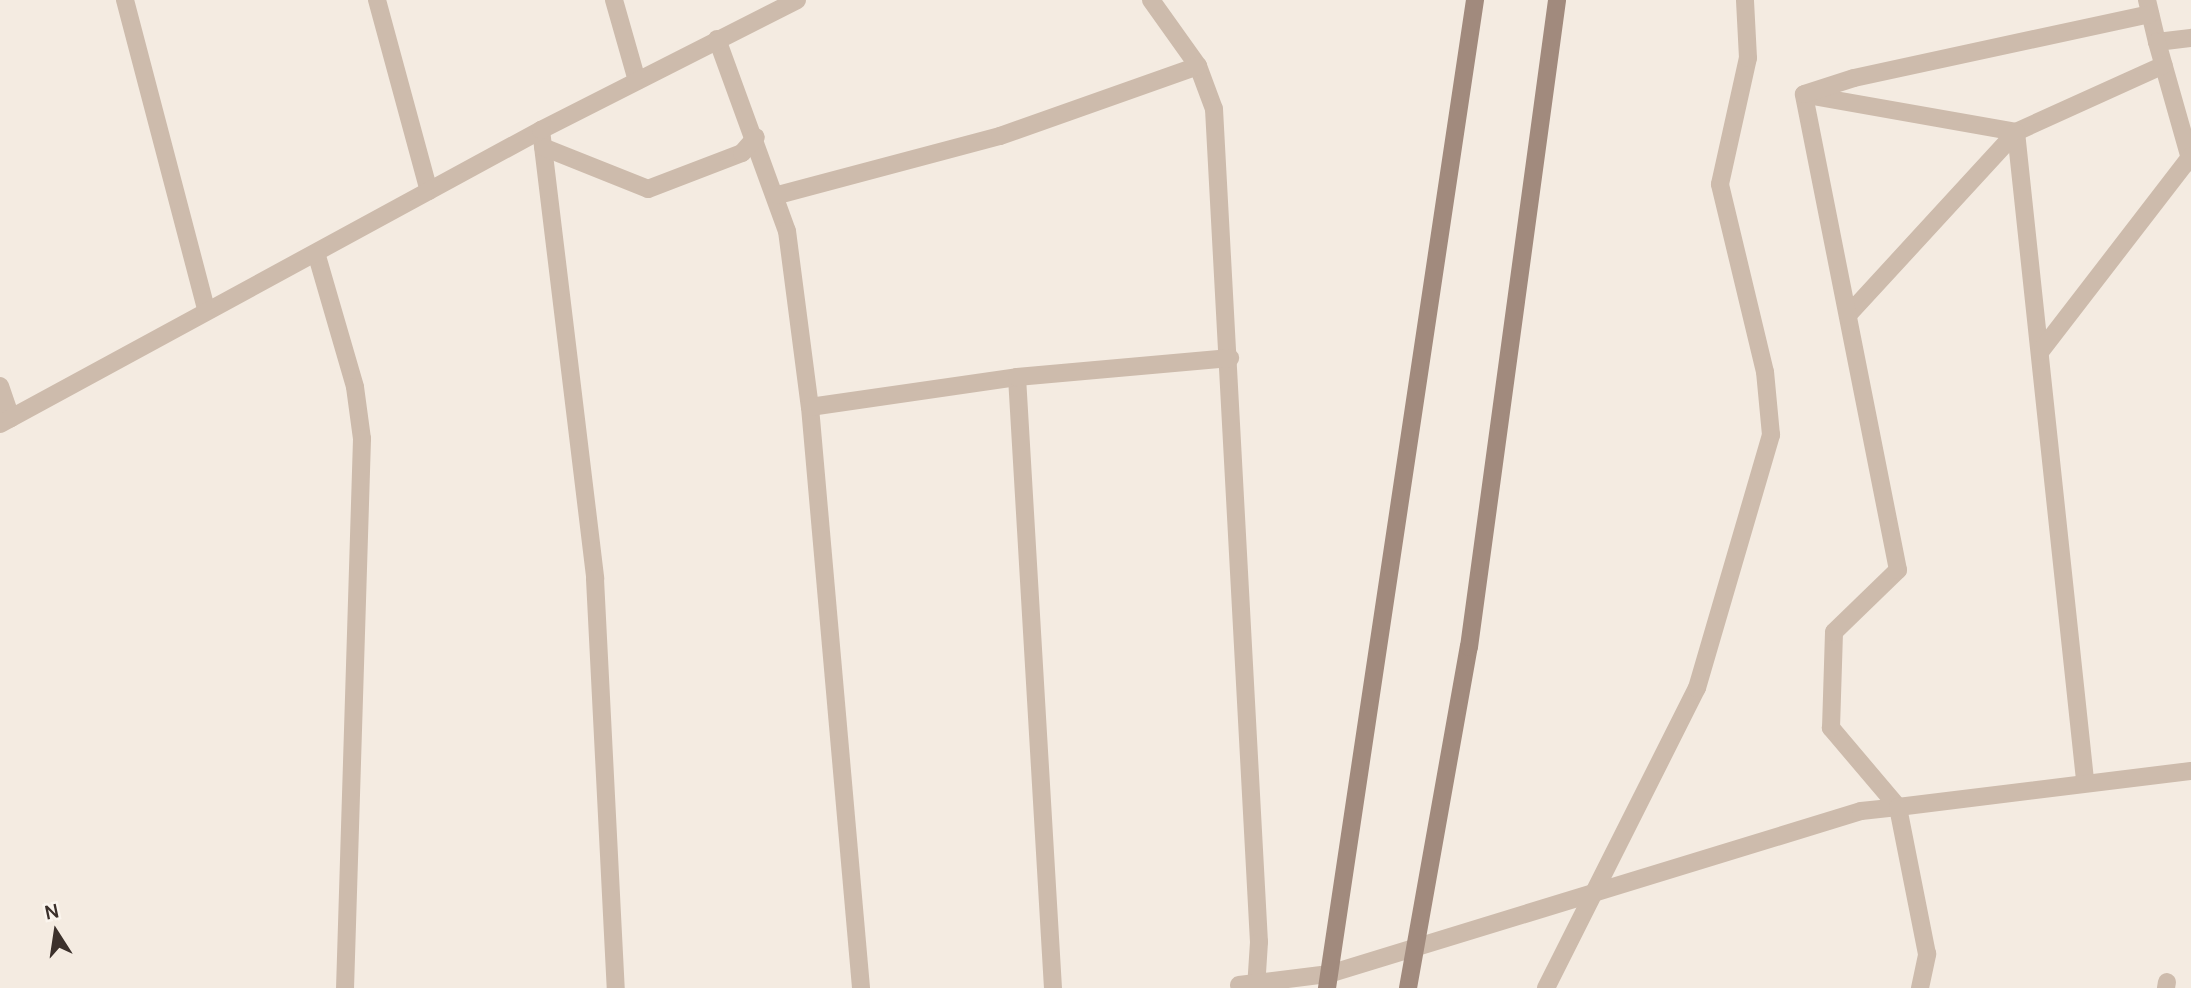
<!DOCTYPE html>
<html>
<head>
<meta charset="utf-8">
<style>
	body { margin:0 }
	#map { position:relative; width:2191px; height:988px; overflow:hidden; background:#f4ebe1; font-family:Manrope,sans-serif }
	div>[style] { position:absolute }
	.minor>* { height:18px; margin:-9px; padding:0 9px; transform-origin:9px; border-radius:9px; background:#cdbbac }
	.secondary>* { height:18px; margin:-9px; padding:0 9px; transform-origin:9px; border-radius:9px; background:#a18a7d }
	span { translate:-50% -50%; white-space:nowrap; text-align:center; line-height:1.15; -webkit-text-stroke:6px #fbf5ee; paint-order:stroke }
	.north { position:absolute; left:21px; top:897px; width:70px; height:70px; -webkit-text-stroke:5px #fbf5ee; paint-order:stroke; rotate:348deg; font-size:19px; font-weight:700; line-height:28px; text-align:center; color:#3b302b }
	.north::after { content:''; display:block; margin:auto; width:24px; height:32px; background:#3b302b; clip-path:polygon(50% 0,100% 100%,50% 72%,0 100%) }
</style>
</head>
<body>
<div id="map">
	<div class="minor">
		<div style="left:125px;top:0;width:319px;rotate:75.3deg"></div>
		<div style="left:377px;top:0;width:198px;rotate:74.8deg"></div>
		<div style="left:614px;top:0;width:84px;rotate:74.1deg"></div>
		<div style="left:1151px;top:0;width:81px;rotate:54.5deg"></div>
		<div style="left:1198px;top:66px;width:46px;rotate:69.6deg"></div>
		<div style="left:1214px;top:109px;width:834px;rotate:86.91deg"></div>
		<div style="left:1259px;top:942px;width:46px;rotate:93.7deg"></div>
		<div style="left:2147px;top:0;width:43px;rotate:76.6deg"></div>
		<div style="left:2157px;top:42px;width:34px;rotate:-7deg"></div>
		<div style="left:717px;top:39px;width:204px;rotate:70deg"></div>
		<div style="left:787px;top:231px;width:177px;rotate:82.6deg"></div>
		<div style="left:810px;top:407px;width:583px;rotate:84.98deg"></div>
		<div style="left:2157px;top:42px;width:125px;rotate:74.2deg"></div>
		<div style="left:1807px;top:95px;width:212px;rotate:10deg"></div>
		<div style="left:2016px;top:132px;width:162px;rotate:-24.4deg"></div>
		<div style="left:541px;top:130px;width:452px;rotate:83.1deg"></div>
		<div style="left:595px;top:579px;width:410px;rotate:87.1deg"></div>
		<div style="left:2016px;top:132px;width:652px;rotate:83.92deg"></div>
		<div style="left:543px;top:147px;width:113px;rotate:21.8deg"></div>
		<div style="left:648px;top:189px;width:101px;rotate:-21deg"></div>
		<div style="left:742px;top:153px;width:21px;rotate:-49deg"></div>
		<div style="left:778px;top:195px;width:230px;rotate:-14.9deg"></div>
		<div style="left:1000px;top:136px;width:210px;rotate:-19.5deg"></div>
		<div style="left:317px;top:256px;width:136px;rotate:73.8deg"></div>
		<div style="left:355px;top:387px;width:52px;rotate:82.3deg"></div>
		<div style="left:362px;top:439px;width:549px;rotate:91.77deg"></div>
		<div style="left:1848px;top:315px;width:248px;rotate:-47.4deg"></div>
		<div style="left:2040px;top:352px;width:247px;rotate:-52.4deg"></div>
		<div style="left:1017px;top:377px;width:612px;rotate:86.63deg"></div>
		<div style="left:0;top:386px;width:34px;rotate:71deg"></div>
		<div style="left:810px;top:407px;width:209px;rotate:-8.2deg"></div>
		<div style="left:1017px;top:377px;width:214px;rotate:-5.1deg"></div>
		<div style="left:0;top:424px;width:616px;rotate:-28.52deg"></div>
		<div style="left:541px;top:130px;width:287px;rotate:-26.9deg"></div>
		<div style="left:1898px;top:807px;width:104px;rotate:-130.3deg"></div>
		<div style="left:1831px;top:728px;width:96px;rotate:-88.2deg"></div>
		<div style="left:1834px;top:632px;width:89px;rotate:-44.1deg"></div>
		<div style="left:1898px;top:570px;width:485px;rotate:-101.2deg"></div>
		<div style="left:1804px;top:94px;width:52px;rotate:-17.7deg"></div>
		<div style="left:1854px;top:78px;width:303px;rotate:-12.2deg"></div>
		<div style="left:1239px;top:985px;width:91px;rotate:-7deg"></div>
		<div style="left:1329px;top:974px;width:556px;rotate:-17.03deg"></div>
		<div style="left:1861px;top:811px;width:37px;rotate:-6deg"></div>
		<div style="left:1546px;top:988px;width:336px;rotate:-63.3deg"></div>
		<div style="left:1697px;top:688px;width:264px;rotate:-73.7deg"></div>
		<div style="left:1771px;top:435px;width:63px;rotate:-95.4deg"></div>
		<div style="left:1765px;top:372px;width:193px;rotate:-103.5deg"></div>
		<div style="left:1720px;top:184px;width:129px;rotate:-77.5deg"></div>
		<div style="left:1748px;top:58px;width:58px;rotate:-93deg"></div>
		<div style="left:1920px;top:988px;width:35px;rotate:-78deg"></div>
		<div style="left:1927px;top:954px;width:150px;rotate:-101.2deg"></div>
		<div style="left:1898px;top:807px;width:295px;rotate:-7deg"></div>
		<div style="left:2166px;top:988px;width:6px;rotate:-81deg"></div>
	</div>
	<div class="secondary">
		<div style="left:1327px;top:988px;width:999px;rotate:-81.48deg"></div>
		<div style="left:1408px;top:988px;width:346px;rotate:-79.9deg"></div>
		<div style="left:1469px;top:647px;width:653px;rotate:-82.25deg"></div>
	</div>
	<div class="north">N</div>
</div>
</body>
</html>
